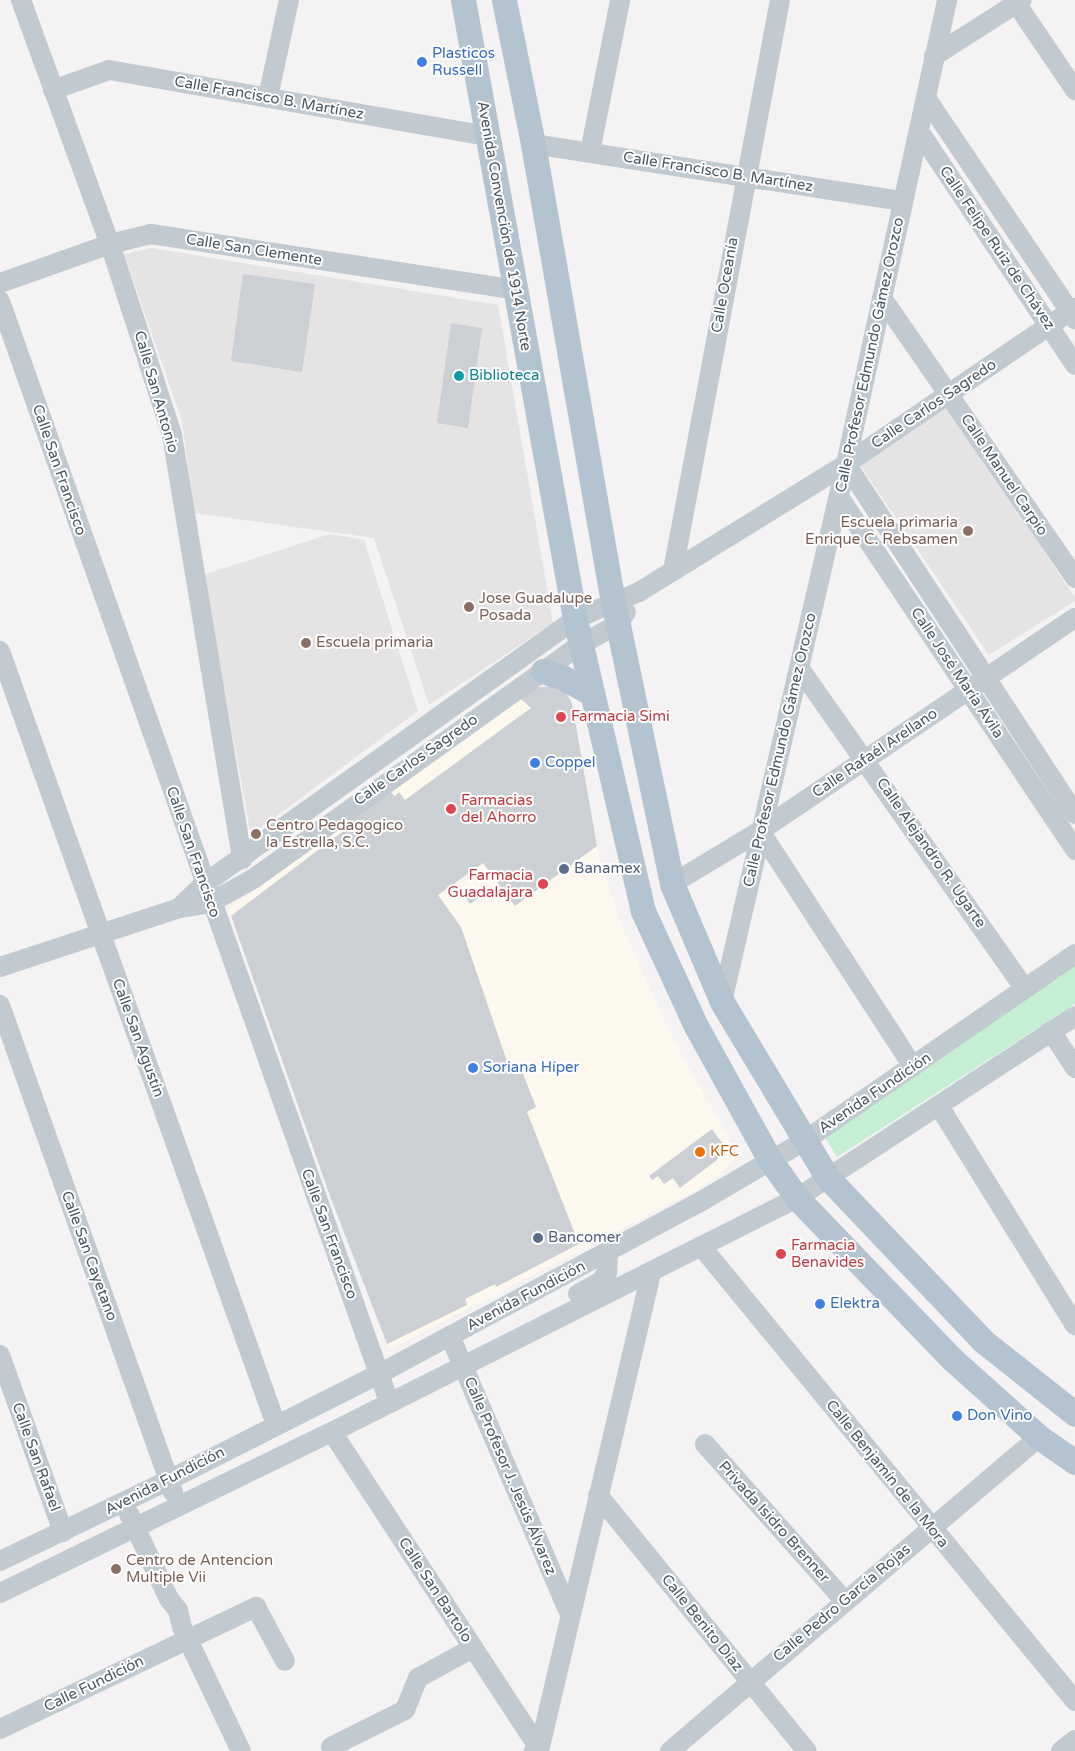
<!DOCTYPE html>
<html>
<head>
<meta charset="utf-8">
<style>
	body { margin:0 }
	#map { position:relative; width:1075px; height:1751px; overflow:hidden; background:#f4f2f2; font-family:"Varela Round",sans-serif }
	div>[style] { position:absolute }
	.commercial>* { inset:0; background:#fcf8ee }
	.education>* { inset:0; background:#e5e3e4 }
	.green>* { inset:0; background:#c4efd2 }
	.building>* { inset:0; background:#cccfd4 }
	.minor>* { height:20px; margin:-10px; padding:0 10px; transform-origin:10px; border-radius:10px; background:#c1cad0 }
	.major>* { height:25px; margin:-12.5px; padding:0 12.5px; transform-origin:12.5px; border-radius:12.5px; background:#b3c3cf }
	.dots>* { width:14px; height:14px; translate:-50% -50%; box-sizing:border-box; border:2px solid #fff; border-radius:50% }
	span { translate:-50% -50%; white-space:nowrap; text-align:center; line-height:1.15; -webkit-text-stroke:4px #fff; paint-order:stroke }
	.shop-label { font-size:15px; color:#366cbe }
	.left { translate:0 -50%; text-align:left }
	.street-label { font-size:15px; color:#4a565f }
	.culture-label { font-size:15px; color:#0d838f }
	.education-label { font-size:15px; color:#785e54 }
	.right { translate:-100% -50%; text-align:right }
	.health-label { font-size:15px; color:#be3a42 }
	.service-label { font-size:15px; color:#4e5e75 }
	.food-label { font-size:15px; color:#c56008 }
</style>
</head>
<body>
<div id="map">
	<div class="commercial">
		<div style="clip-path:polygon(551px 686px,566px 693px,572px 703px,600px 861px,624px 931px,673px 1039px,733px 1146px,734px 1160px,713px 1179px,688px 1194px,389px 1350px,330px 1196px,228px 909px,532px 688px)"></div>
	</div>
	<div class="education">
		<div style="clip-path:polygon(152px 248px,498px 305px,553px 623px,429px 705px,374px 538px,194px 513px,182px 421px,124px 254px)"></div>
		<div style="clip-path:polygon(948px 406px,1075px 598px,1075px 601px,989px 655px,860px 465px)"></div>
		<div style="clip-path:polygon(330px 534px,364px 540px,418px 711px,251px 835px,203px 575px)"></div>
	</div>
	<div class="green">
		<div style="clip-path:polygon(1075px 963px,1075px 1004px,837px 1157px,822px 1132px)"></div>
	</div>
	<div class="building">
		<div style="clip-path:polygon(243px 274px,315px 284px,302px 372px,231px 361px)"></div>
		<div style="clip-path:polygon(451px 323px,482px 328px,468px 428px,437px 423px)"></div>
		<div style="clip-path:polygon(551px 686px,566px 693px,572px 703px,597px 846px,515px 906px,483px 863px,438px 895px,461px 927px,510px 1070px,520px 1066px,536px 1107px,527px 1112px,579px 1244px,496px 1287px,495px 1284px,465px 1299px,467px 1305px,387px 1344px,330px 1196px,231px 916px,346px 829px,343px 824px,389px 790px,395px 796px,399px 792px,405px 800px,531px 708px,519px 697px,532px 688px)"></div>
		<div style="clip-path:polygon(474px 888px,480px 897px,470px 904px,464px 895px)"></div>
		<div style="clip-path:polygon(712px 1129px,723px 1144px,717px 1160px,680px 1188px,673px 1178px,664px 1184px,658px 1176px,652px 1180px,649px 1176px)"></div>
	</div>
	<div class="minor">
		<div style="left:21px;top:0;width:260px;rotate:70deg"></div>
		<div style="left:110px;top:244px;width:201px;rotate:72deg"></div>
		<div style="left:172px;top:435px;width:430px;rotate:80.6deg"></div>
		<div style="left:1014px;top:0;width:109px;rotate:55.9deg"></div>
		<div style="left:934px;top:56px;width:104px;rotate:-32.5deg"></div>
		<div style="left:53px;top:90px;width:59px;rotate:-19.7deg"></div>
		<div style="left:109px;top:70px;width:385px;rotate:9.9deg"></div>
		<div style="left:268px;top:97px;width:99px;rotate:-77.8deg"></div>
		<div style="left:926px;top:98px;width:267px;rotate:56deg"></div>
		<div style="left:919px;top:131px;width:281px;rotate:56.3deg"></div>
		<div style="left:533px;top:144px;width:374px;rotate:8.8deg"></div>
		<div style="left:590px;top:152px;width:155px;rotate:-78.8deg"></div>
		<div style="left:0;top:283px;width:117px;rotate:-19.5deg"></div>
		<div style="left:110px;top:244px;width:42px;rotate:-13.7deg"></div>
		<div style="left:151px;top:234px;width:368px;rotate:8.7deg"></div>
		<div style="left:882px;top:298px;width:340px;rotate:55.4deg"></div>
		<div style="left:0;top:301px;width:1168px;rotate:70.54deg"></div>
		<div style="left:846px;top:464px;width:418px;rotate:56.8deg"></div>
		<div style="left:839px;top:497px;width:425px;rotate:56.2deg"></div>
		<div style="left:673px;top:571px;width:581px;rotate:-79.39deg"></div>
		<div style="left:0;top:651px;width:822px;rotate:70.37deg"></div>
		<div style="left:800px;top:669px;width:391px;rotate:54.9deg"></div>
		<div style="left:760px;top:831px;width:281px;rotate:57deg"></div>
		<div style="left:672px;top:884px;width:103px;rotate:-31.1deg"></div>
		<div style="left:760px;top:831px;width:380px;rotate:-34.1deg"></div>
		<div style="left:179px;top:908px;width:35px;rotate:-44deg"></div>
		<div style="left:204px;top:884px;width:456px;rotate:-35.5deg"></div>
		<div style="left:575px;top:619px;width:69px;rotate:-22.9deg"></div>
		<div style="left:639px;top:592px;width:243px;rotate:-31.7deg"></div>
		<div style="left:846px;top:464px;width:277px;rotate:-34.3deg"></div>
		<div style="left:0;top:967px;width:188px;rotate:-18.2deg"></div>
		<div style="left:179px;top:908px;width:31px;rotate:-9deg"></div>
		<div style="left:210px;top:903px;width:49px;rotate:-29.2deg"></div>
		<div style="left:253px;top:879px;width:402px;rotate:-35.6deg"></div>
		<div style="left:580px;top:645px;width:43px;rotate:-28.9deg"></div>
		<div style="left:618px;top:624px;width:14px;rotate:-56deg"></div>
		<div style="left:722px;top:1002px;width:552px;rotate:-77.02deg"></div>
		<div style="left:846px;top:464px;width:475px;rotate:-77.7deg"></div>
		<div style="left:0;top:1005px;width:517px;rotate:70.44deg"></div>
		<div style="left:1051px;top:1031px;width:44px;rotate:57deg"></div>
		<div style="left:939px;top:1106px;width:258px;rotate:58.2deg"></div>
		<div style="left:701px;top:1246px;width:589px;rotate:50.58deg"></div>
		<div style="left:578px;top:1294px;width:26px;rotate:-29deg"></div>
		<div style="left:601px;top:1281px;width:11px;rotate:-56deg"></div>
		<div style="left:607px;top:1272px;width:19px;rotate:-87deg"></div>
		<div style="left:450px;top:1336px;width:304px;rotate:66.7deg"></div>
		<div style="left:0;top:1355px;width:188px;rotate:70.4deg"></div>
		<div style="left:332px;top:1432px;width:378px;rotate:56.8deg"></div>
		<div style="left:539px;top:1748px;width:6px;rotate:149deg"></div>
		<div style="left:705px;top:1444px;width:209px;rotate:48.3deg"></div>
		<div style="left:598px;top:1495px;width:330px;rotate:50.8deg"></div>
		<div style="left:129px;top:1514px;width:94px;rotate:64.8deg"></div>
		<div style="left:169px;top:1599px;width:14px;rotate:51deg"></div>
		<div style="left:178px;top:1610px;width:17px;rotate:77deg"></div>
		<div style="left:182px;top:1627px;width:137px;rotate:64.6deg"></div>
		<div style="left:0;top:1561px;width:187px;rotate:-25.6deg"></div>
		<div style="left:169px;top:1480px;width:235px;rotate:-26.8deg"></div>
		<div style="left:379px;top:1374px;width:364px;rotate:-28.2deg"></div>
		<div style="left:700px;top:1202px;width:121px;rotate:-30.4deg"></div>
		<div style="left:804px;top:1141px;width:329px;rotate:-34.6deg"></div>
		<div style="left:0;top:1593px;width:369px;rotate:-25.9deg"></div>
		<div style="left:332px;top:1432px;width:521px;rotate:-26.71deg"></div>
		<div style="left:797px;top:1198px;width:332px;rotate:-33.2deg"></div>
		<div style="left:0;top:1729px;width:284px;rotate:-25.5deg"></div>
		<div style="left:256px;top:1607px;width:61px;rotate:61.8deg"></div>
		<div style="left:331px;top:1747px;width:83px;rotate:-26.6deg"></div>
		<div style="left:405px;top:1710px;width:35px;rotate:-68deg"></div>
		<div style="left:418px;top:1678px;width:63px;rotate:-28.6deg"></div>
		<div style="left:539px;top:1751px;width:492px;rotate:-76.8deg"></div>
		<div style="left:670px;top:1751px;width:485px;rotate:-40.4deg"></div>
		<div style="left:1061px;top:1751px;width:18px;rotate:-38deg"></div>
	</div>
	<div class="major">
		<div style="left:463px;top:0;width:629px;rotate:79.74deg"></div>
		<div style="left:575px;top:619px;width:300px;rotate:76.9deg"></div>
		<div style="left:643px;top:911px;width:127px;rotate:65.3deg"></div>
		<div style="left:696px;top:1026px;width:153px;rotate:61.1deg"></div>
		<div style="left:770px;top:1160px;width:47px;rotate:54.6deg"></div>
		<div style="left:797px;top:1198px;width:223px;rotate:46.1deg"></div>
		<div style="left:952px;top:1359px;width:117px;rotate:41.9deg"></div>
		<div style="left:1039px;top:1437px;width:44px;rotate:34.8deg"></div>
		<div style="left:504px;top:0;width:147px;rotate:78.6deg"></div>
		<div style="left:533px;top:144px;width:464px;rotate:80.1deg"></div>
		<div style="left:613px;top:601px;width:289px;rotate:78.2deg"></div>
		<div style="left:672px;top:884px;width:128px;rotate:67deg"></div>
		<div style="left:722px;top:1002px;width:204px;rotate:59deg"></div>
		<div style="left:827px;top:1177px;width:226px;rotate:46.4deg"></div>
		<div style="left:983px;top:1341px;width:117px;rotate:38.4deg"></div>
		<div style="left:543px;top:671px;width:20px;rotate:18deg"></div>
		<div style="left:562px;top:677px;width:33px;rotate:29deg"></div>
	</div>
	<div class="dots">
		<div style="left:422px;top:62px;background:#3f7fe0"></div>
		<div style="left:459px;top:376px;background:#0f9aa8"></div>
		<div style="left:968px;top:531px;background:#8d6e63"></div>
		<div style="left:469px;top:607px;background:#8d6e63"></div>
		<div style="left:306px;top:643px;background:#8d6e63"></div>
		<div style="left:561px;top:717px;background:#e0444e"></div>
		<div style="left:535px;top:763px;background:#3f7fe0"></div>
		<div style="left:451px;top:809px;background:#e0444e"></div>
		<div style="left:256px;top:834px;background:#8d6e63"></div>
		<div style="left:564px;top:869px;background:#5c6f8a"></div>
		<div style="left:543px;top:884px;background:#e0444e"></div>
		<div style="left:473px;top:1068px;background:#3f7fe0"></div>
		<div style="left:700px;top:1152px;background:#e8710a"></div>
		<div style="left:538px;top:1238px;background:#5c6f8a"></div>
		<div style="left:781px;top:1254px;background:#e0444e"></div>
		<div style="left:820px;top:1304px;background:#3f7fe0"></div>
		<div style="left:957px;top:1416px;background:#3f7fe0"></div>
		<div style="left:116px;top:1569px;background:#8d6e63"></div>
	</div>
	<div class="shop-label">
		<span class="left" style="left:432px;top:62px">Plasticos<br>Russell</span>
		<span class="left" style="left:545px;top:763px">Coppel</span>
		<span class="left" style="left:483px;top:1068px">Soriana Híper</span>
		<span class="left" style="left:830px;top:1304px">Elektra</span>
		<span class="left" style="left:967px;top:1416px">Don Vino</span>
	</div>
	<div class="street-label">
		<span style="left:269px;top:98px;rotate:10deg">Calle Francisco B. Martínez</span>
		<span style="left:718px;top:172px;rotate:9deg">Calle Francisco B. Martínez</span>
		<span style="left:504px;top:226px;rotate:80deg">Avenida Convención de 1914 Norte</span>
		<span style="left:997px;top:248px;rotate:56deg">Calle Felipe Ruiz de Chávez</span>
		<span style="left:254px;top:250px;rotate:9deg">Calle San Clemente</span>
		<span style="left:725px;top:285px;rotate:-80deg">Calle Oceanía</span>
		<span style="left:870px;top:355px;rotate:-78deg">Calle Profesor Edmundo Gámez Orozco</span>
		<span style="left:156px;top:392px;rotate:74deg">Calle San Antonio</span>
		<span style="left:934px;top:404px;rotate:-34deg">Calle Carlos Sagredo</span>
		<span style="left:59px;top:470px;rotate:71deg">Calle San Francisco</span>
		<span style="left:1004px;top:475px;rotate:56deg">Calle Manuel Carpio</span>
		<span style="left:957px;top:673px;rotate:56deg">Calle José María Ávila</span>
		<span style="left:780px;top:750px;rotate:-77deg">Calle Profesor Edmundo Gámez Orozco</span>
		<span style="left:875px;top:753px;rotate:-34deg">Calle Rafaél Arellano</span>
		<span style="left:416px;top:760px;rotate:-35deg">Calle Carlos Sagredo</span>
		<span style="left:193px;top:852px;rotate:71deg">Calle San Francisco</span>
		<span style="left:931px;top:853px;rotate:55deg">Calle Alejandro R. Ugarte</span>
		<span style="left:138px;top:1038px;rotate:70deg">Calle San Agustín</span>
		<span style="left:875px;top:1093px;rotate:-34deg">Avenida Fundición</span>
		<span style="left:329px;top:1234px;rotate:70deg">Calle San Francisco</span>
		<span style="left:89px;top:1256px;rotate:70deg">Calle San Cayetano</span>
		<span style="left:526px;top:1296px;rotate:-28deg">Avenida Fundición</span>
		<span style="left:36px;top:1457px;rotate:70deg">Calle San Rafael</span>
		<span style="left:887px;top:1474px;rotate:51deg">Calle Benjamín de la Mora</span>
		<span style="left:510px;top:1476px;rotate:67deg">Calle Profesor J. Jesús Álvarez</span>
		<span style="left:165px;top:1481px;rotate:-27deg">Avenida Fundición</span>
		<span style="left:774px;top:1522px;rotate:48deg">Privada Isidro Brenner</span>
		<span style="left:435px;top:1590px;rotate:57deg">Calle San Bartolo</span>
		<span style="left:842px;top:1603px;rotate:-40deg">Calle Pedro García Rojas</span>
		<span style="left:702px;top:1623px;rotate:51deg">Calle Benito Díaz</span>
		<span style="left:94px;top:1684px;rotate:-26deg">Calle Fundición</span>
	</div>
	<div class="culture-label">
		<span class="left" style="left:469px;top:376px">Biblioteca</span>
	</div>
	<div class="education-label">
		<span class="right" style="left:958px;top:531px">Escuela primaria<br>Enrique C. Rebsamen</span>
		<span class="left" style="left:479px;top:607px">Jose Guadalupe<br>Posada</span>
		<span class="left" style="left:316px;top:643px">Escuela primaria</span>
		<span class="left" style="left:266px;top:834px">Centro Pedagogico<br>la Estrella, S.C.</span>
		<span class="left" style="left:126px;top:1569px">Centro de Antencion<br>Multiple Vii</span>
	</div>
	<div class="health-label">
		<span class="left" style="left:571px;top:717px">Farmacia Simi</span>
		<span class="left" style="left:461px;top:809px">Farmacias<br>del Ahorro</span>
		<span class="right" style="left:533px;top:884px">Farmacia<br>Guadalajara</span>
		<span class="left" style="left:791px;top:1254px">Farmacia<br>Benavides</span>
	</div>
	<div class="service-label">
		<span class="left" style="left:574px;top:869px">Banamex</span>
		<span class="left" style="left:548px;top:1238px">Bancomer</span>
	</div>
	<div class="food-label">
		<span class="left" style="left:710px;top:1152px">KFC</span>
	</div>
</div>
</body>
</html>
